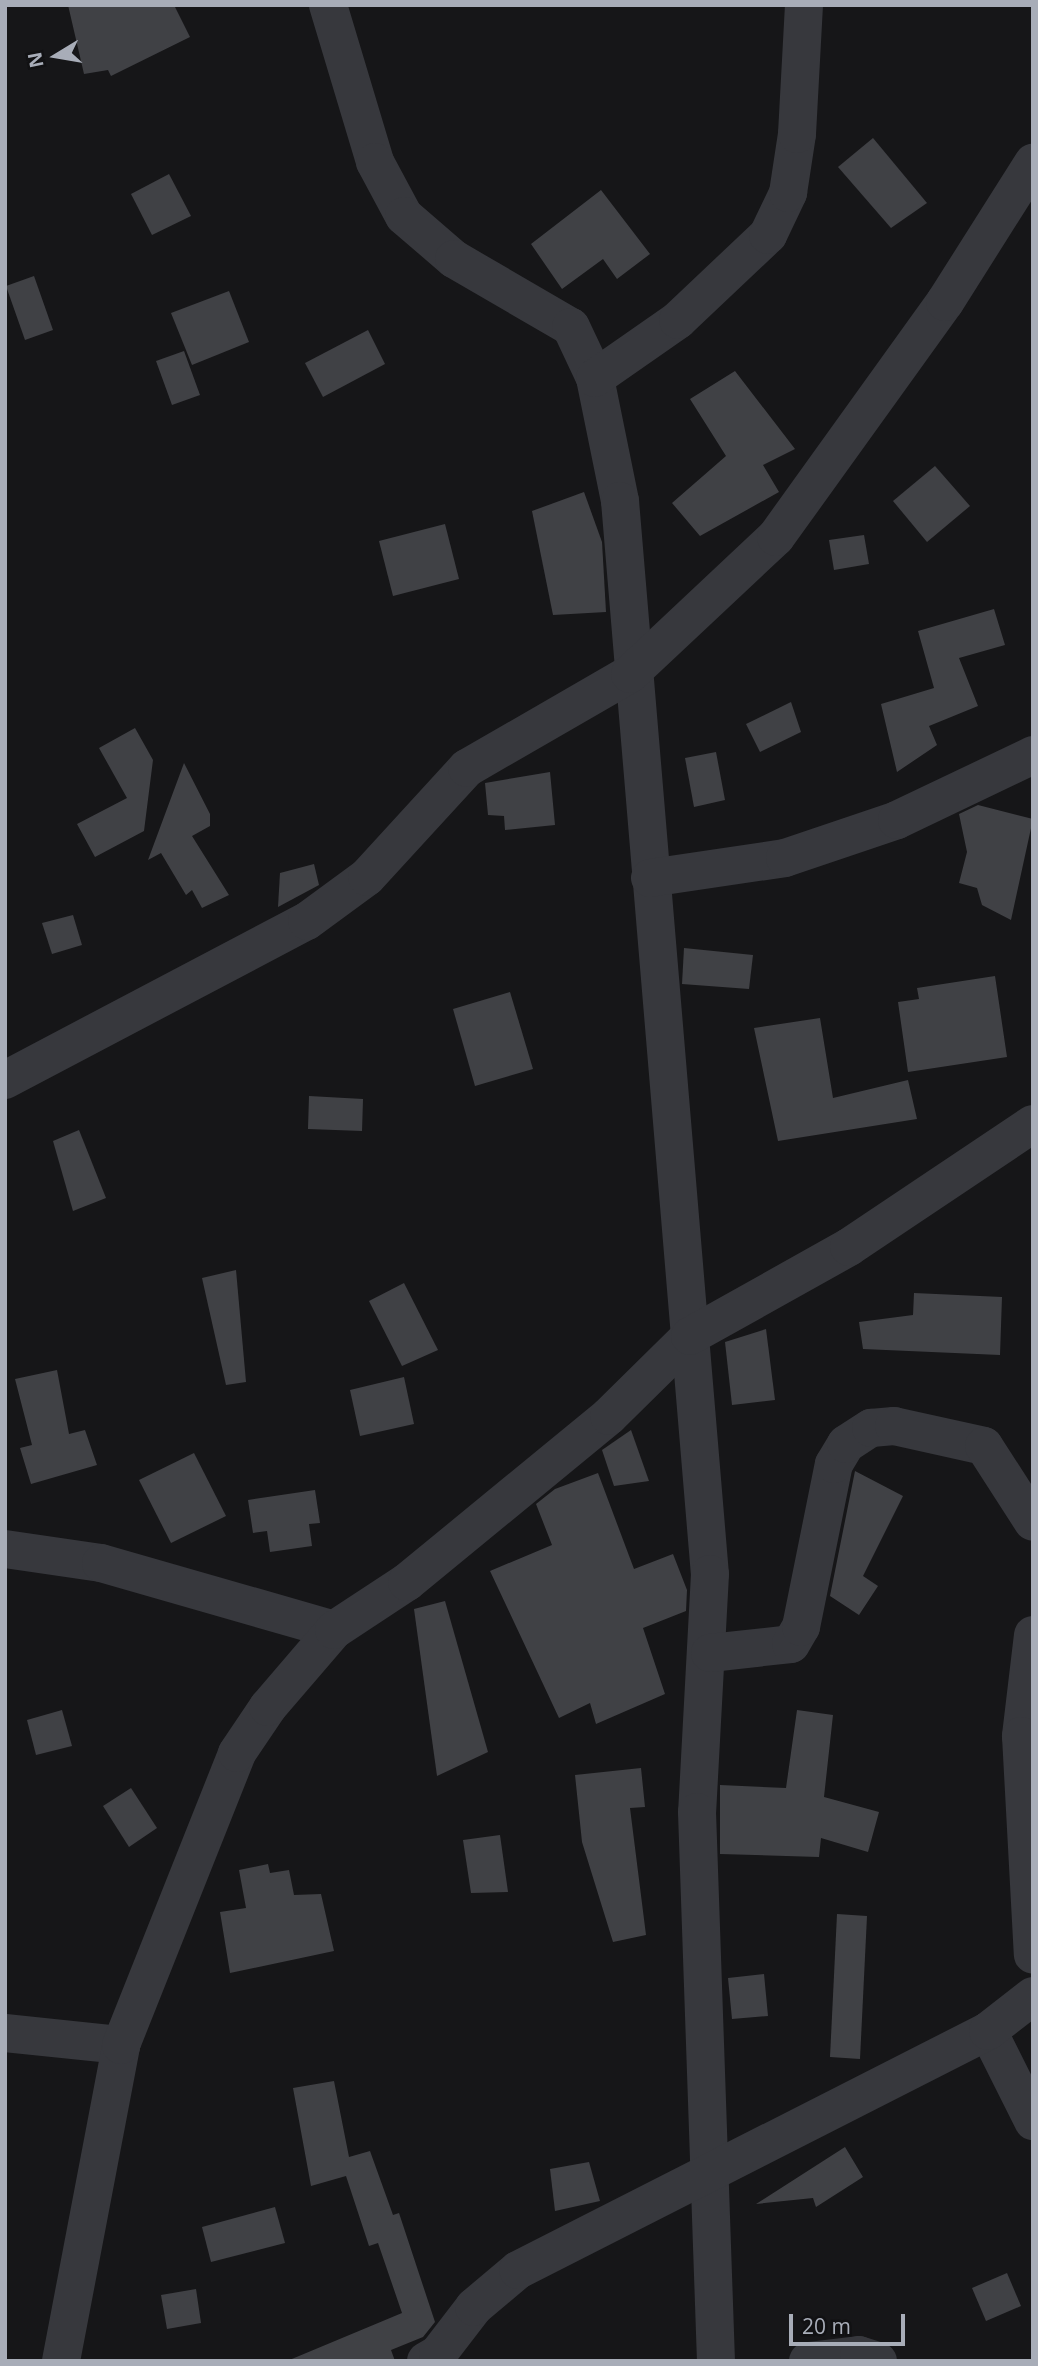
<!DOCTYPE html>
<html>
<head>
<meta charset="utf-8">
<style>
	body { margin:0 }
	#map { position:relative; width:1038px; height:2366px; overflow:hidden; background:#161618; font-family:"Open Sans",sans-serif }
	div>[style] { position:absolute }
	.building>* { inset:0; background:#404145 }
	.minor>* { height:38px; margin:-19px; padding:0 19px; transform-origin:19px; border-radius:19px; background:#37383d }
	span { translate:-50% -50%; white-space:nowrap; text-align:center; line-height:1.15; -webkit-text-stroke:6px #111113; paint-order:stroke }
	.frame { position:absolute; inset:0; border:7px solid #a8adb8; pointer-events:none }
	.north { position:absolute; left:21px; top:21px; width:70px; height:70px; -webkit-text-stroke:5px #111113; paint-order:stroke; rotate:259deg; font-size:19px; font-weight:700; line-height:28px; text-align:center; color:#a8adb8 }
	.north::after { content:''; display:block; margin:auto; width:24px; height:32px; background:#a8adb8; clip-path:polygon(50% 0,100% 100%,50% 72%,0 100%) }
	.scale { position:absolute; left:789px; top:2314px; width:116px; height:32px; box-sizing:border-box; border:4px solid #a8adb8; border-top:0; padding-left:9px; font-size:21px; line-height:24px; white-space:nowrap; color:#a8adb8; -webkit-text-stroke:5px #111113; paint-order:stroke }
</style>
</head>
<body>
<div id="map">
	<div class="building">
		<div style="clip-path:polygon(68px 5px,174px 5px,190px 37px,111px 76px,108px 70px,84px 74px)"></div>
		<div style="clip-path:polygon(873px 138px,927px 203px,891px 228px,838px 167px)"></div>
		<div style="clip-path:polygon(169px 174px,191px 216px,152px 235px,131px 194px)"></div>
		<div style="clip-path:polygon(601px 190px,650px 254px,617px 279px,603px 259px,562px 289px,531px 244px)"></div>
		<div style="clip-path:polygon(34px 276px,53px 330px,25px 340px,6px 286px)"></div>
		<div style="clip-path:polygon(229px 291px,249px 342px,192px 365px,171px 313px)"></div>
		<div style="clip-path:polygon(368px 330px,385px 364px,323px 397px,305px 363px)"></div>
		<div style="clip-path:polygon(184px 351px,200px 395px,172px 405px,156px 361px)"></div>
		<div style="clip-path:polygon(735px 371px,795px 449px,763px 465px,779px 492px,700px 536px,672px 503px,726px 456px,690px 399px)"></div>
		<div style="clip-path:polygon(935px 466px,970px 506px,927px 542px,893px 501px)"></div>
		<div style="clip-path:polygon(584px 492px,602px 542px,606px 612px,553px 615px,532px 511px)"></div>
		<div style="clip-path:polygon(445px 524px,459px 579px,393px 596px,379px 541px)"></div>
		<div style="clip-path:polygon(864px 535px,869px 564px,834px 570px,829px 540px)"></div>
		<div style="clip-path:polygon(994px 609px,1005px 645px,959px 658px,978px 706px,929px 726px,937px 745px,897px 772px,881px 704px,934px 688px,918px 631px)"></div>
		<div style="clip-path:polygon(791px 702px,801px 732px,760px 752px,746px 724px)"></div>
		<div style="clip-path:polygon(135px 728px,153px 760px,144px 831px,95px 857px,77px 824px,127px 798px,99px 748px)"></div>
		<div style="clip-path:polygon(716px 752px,725px 800px,694px 807px,685px 758px)"></div>
		<div style="clip-path:polygon(184px 763px,210px 814px,210px 826px,192px 836px,229px 895px,202px 908px,192px 890px,186px 895px,161px 853px,148px 860px)"></div>
		<div style="clip-path:polygon(550px 772px,555px 825px,505px 830px,504px 816px,488px 815px,485px 783px)"></div>
		<div style="clip-path:polygon(978px 805px,1033px 819px,1011px 920px,982px 905px,977px 888px,959px 883px,967px 852px,959px 814px)"></div>
		<div style="clip-path:polygon(314px 864px,319px 885px,278px 907px,280px 873px)"></div>
		<div style="clip-path:polygon(73px 915px,82px 945px,52px 954px,42px 923px)"></div>
		<div style="clip-path:polygon(684px 948px,753px 955px,749px 989px,682px 984px)"></div>
		<div style="clip-path:polygon(995px 976px,1007px 1057px,908px 1072px,898px 1002px,919px 999px,917px 988px)"></div>
		<div style="clip-path:polygon(510px 992px,533px 1069px,475px 1086px,453px 1009px)"></div>
		<div style="clip-path:polygon(820px 1018px,833px 1098px,908px 1080px,917px 1119px,778px 1141px,754px 1028px)"></div>
		<div style="clip-path:polygon(309px 1096px,363px 1099px,362px 1131px,308px 1129px)"></div>
		<div style="clip-path:polygon(79px 1130px,106px 1198px,73px 1211px,53px 1141px)"></div>
		<div style="clip-path:polygon(236px 1270px,246px 1382px,226px 1385px,202px 1278px)"></div>
		<div style="clip-path:polygon(404px 1283px,438px 1350px,402px 1366px,369px 1301px)"></div>
		<div style="clip-path:polygon(914px 1293px,1002px 1297px,1000px 1355px,863px 1349px,859px 1322px,913px 1315px)"></div>
		<div style="clip-path:polygon(766px 1329px,775px 1400px,732px 1405px,725px 1342px)"></div>
		<div style="clip-path:polygon(57px 1370px,69px 1434px,85px 1430px,97px 1465px,31px 1484px,20px 1448px,32px 1445px,15px 1379px)"></div>
		<div style="clip-path:polygon(404px 1377px,414px 1424px,360px 1436px,350px 1390px)"></div>
		<div style="clip-path:polygon(631px 1430px,649px 1481px,614px 1486px,602px 1450px)"></div>
		<div style="clip-path:polygon(194px 1453px,226px 1516px,171px 1543px,139px 1480px)"></div>
		<div style="clip-path:polygon(855px 1471px,903px 1496px,863px 1576px,878px 1586px,859px 1615px,830px 1596px)"></div>
		<div style="clip-path:polygon(598px 1473px,634px 1569px,673px 1554px,687px 1590px,686px 1611px,643px 1628px,665px 1694px,596px 1724px,590px 1703px,559px 1718px,490px 1571px,552px 1545px,536px 1504px,555px 1489px)"></div>
		<div style="clip-path:polygon(315px 1490px,320px 1523px,309px 1524px,312px 1546px,270px 1552px,267px 1531px,253px 1533px,248px 1500px)"></div>
		<div style="clip-path:polygon(445px 1601px,488px 1752px,437px 1776px,414px 1609px)"></div>
		<div style="clip-path:polygon(62px 1710px,72px 1746px,36px 1755px,27px 1720px)"></div>
		<div style="clip-path:polygon(797px 1710px,833px 1715px,824px 1797px,879px 1812px,868px 1852px,821px 1838px,819px 1857px,720px 1854px,720px 1785px,786px 1788px)"></div>
		<div style="clip-path:polygon(641px 1768px,645px 1807px,630px 1808px,646px 1935px,613px 1942px,582px 1842px,575px 1775px)"></div>
		<div style="clip-path:polygon(131px 1788px,157px 1828px,129px 1847px,103px 1806px)"></div>
		<div style="clip-path:polygon(500px 1835px,508px 1892px,471px 1893px,463px 1840px)"></div>
		<div style="clip-path:polygon(268px 1864px,270px 1873px,289px 1870px,294px 1895px,321px 1894px,334px 1951px,230px 1973px,220px 1912px,246px 1908px,239px 1870px)"></div>
		<div style="clip-path:polygon(837px 1914px,867px 1916px,860px 2059px,830px 2057px)"></div>
		<div style="clip-path:polygon(764px 1974px,768px 2016px,732px 2019px,728px 1978px)"></div>
		<div style="clip-path:polygon(334px 2081px,349px 2157px,370px 2151px,393px 2215px,399px 2213px,435px 2322px,423px 2337px,391px 2350px,395px 2361px,287px 2361px,402px 2313px,378px 2243px,369px 2246px,346px 2176px,311px 2186px,293px 2088px)"></div>
		<div style="clip-path:polygon(845px 2147px,863px 2177px,816px 2207px,813px 2198px,756px 2204px)"></div>
		<div style="clip-path:polygon(589px 2162px,600px 2201px,555px 2211px,550px 2169px)"></div>
		<div style="clip-path:polygon(275px 2207px,285px 2243px,211px 2262px,202px 2227px)"></div>
		<div style="clip-path:polygon(1007px 2273px,1021px 2306px,986px 2321px,972px 2288px)"></div>
		<div style="clip-path:polygon(196px 2289px,201px 2323px,167px 2329px,161px 2295px)"></div>
	</div>
	<div class="minor">
		<div style="left:328px;top:5px;width:164px;rotate:73.3deg"></div>
		<div style="left:375px;top:162px;width:61px;rotate:61.8deg"></div>
		<div style="left:404px;top:216px;width:66px;rotate:40.7deg"></div>
		<div style="left:454px;top:259px;width:135px;rotate:30.2deg"></div>
		<div style="left:571px;top:327px;width:56px;rotate:64.8deg"></div>
		<div style="left:595px;top:378px;width:126px;rotate:78.5deg"></div>
		<div style="left:620px;top:501px;width:1077px;rotate:85.21deg"></div>
		<div style="left:710px;top:1574px;width:238px;rotate:93.1deg"></div>
		<div style="left:697px;top:1812px;width:549px;rotate:88.02deg"></div>
		<div style="left:595px;top:378px;width:101px;rotate:-34.9deg"></div>
		<div style="left:678px;top:320px;width:124px;rotate:-43.4deg"></div>
		<div style="left:768px;top:235px;width:47px;rotate:-64.5deg"></div>
		<div style="left:788px;top:193px;width:60px;rotate:-81.3deg"></div>
		<div style="left:797px;top:134px;width:129px;rotate:-86.9deg"></div>
		<div style="left:650px;top:878px;width:136px;rotate:-8.4deg"></div>
		<div style="left:785px;top:858px;width:118px;rotate:-18.7deg"></div>
		<div style="left:897px;top:820px;width:151px;rotate:-25.5deg"></div>
		<div style="left:5px;top:1080px;width:341px;rotate:-27.8deg"></div>
		<div style="left:307px;top:921px;width:74px;rotate:-36.3deg"></div>
		<div style="left:367px;top:877px;width:148px;rotate:-47.5deg"></div>
		<div style="left:467px;top:768px;width:188px;rotate:-30deg"></div>
		<div style="left:630px;top:674px;width:200px;rotate:-43.2deg"></div>
		<div style="left:776px;top:537px;width:289px;rotate:-54.3deg"></div>
		<div style="left:945px;top:302px;width:165px;rotate:-57.7deg"></div>
		<div style="left:5px;top:1549px;width:97px;rotate:8.3deg"></div>
		<div style="left:101px;top:1563px;width:242px;rotate:16deg"></div>
		<div style="left:1033px;top:1635px;width:102px;rotate:96.8deg"></div>
		<div style="left:1021px;top:1736px;width:219px;rotate:86.9deg"></div>
		<div style="left:710px;top:1653px;width:81px;rotate:-6.3deg"></div>
		<div style="left:791px;top:1644px;width:20px;rotate:-60deg"></div>
		<div style="left:801px;top:1627px;width:166px;rotate:-78.6deg"></div>
		<div style="left:834px;top:1464px;width:23px;rotate:-59deg"></div>
		<div style="left:846px;top:1444px;width:30px;rotate:-33deg"></div>
		<div style="left:871px;top:1428px;width:23px;rotate:-5deg"></div>
		<div style="left:894px;top:1426px;width:92px;rotate:12.5deg"></div>
		<div style="left:984px;top:1446px;width:90px;rotate:57.2deg"></div>
		<div style="left:988px;top:2031px;width:101px;rotate:63.4deg"></div>
		<div style="left:5px;top:2033px;width:117px;rotate:5.9deg"></div>
		<div style="left:61px;top:2361px;width:322px;rotate:-79.2deg"></div>
		<div style="left:121px;top:2045px;width:314px;rotate:-68.3deg"></div>
		<div style="left:237px;top:1753px;width:55px;rotate:-56deg"></div>
		<div style="left:268px;top:1707px;width:101px;rotate:-49.4deg"></div>
		<div style="left:334px;top:1630px;width:87px;rotate:-33.3deg"></div>
		<div style="left:407px;top:1582px;width:261px;rotate:-39.4deg"></div>
		<div style="left:609px;top:1416px;width:114px;rotate:-44.6deg"></div>
		<div style="left:690px;top:1336px;width:182px;rotate:-29.2deg"></div>
		<div style="left:849px;top:1247px;width:221px;rotate:-33.8deg"></div>
		<div style="left:426px;top:2361px;width:14px;rotate:-30deg"></div>
		<div style="left:438px;top:2354px;width:59px;rotate:-52.5deg"></div>
		<div style="left:474px;top:2307px;width:57px;rotate:-40.1deg"></div>
		<div style="left:518px;top:2270px;width:527px;rotate:-26.95deg"></div>
		<div style="left:988px;top:2031px;width:57px;rotate:-37.9deg"></div>
		<div style="left:808px;top:2361px;width:51px;rotate:-6.7deg"></div>
		<div style="left:859px;top:2355px;width:20px;rotate:18deg"></div>
	</div>
	<div class="frame"></div>
	<div class="north">N</div>
	<div class="scale">20 m</div>
</div>
</body>
</html>
